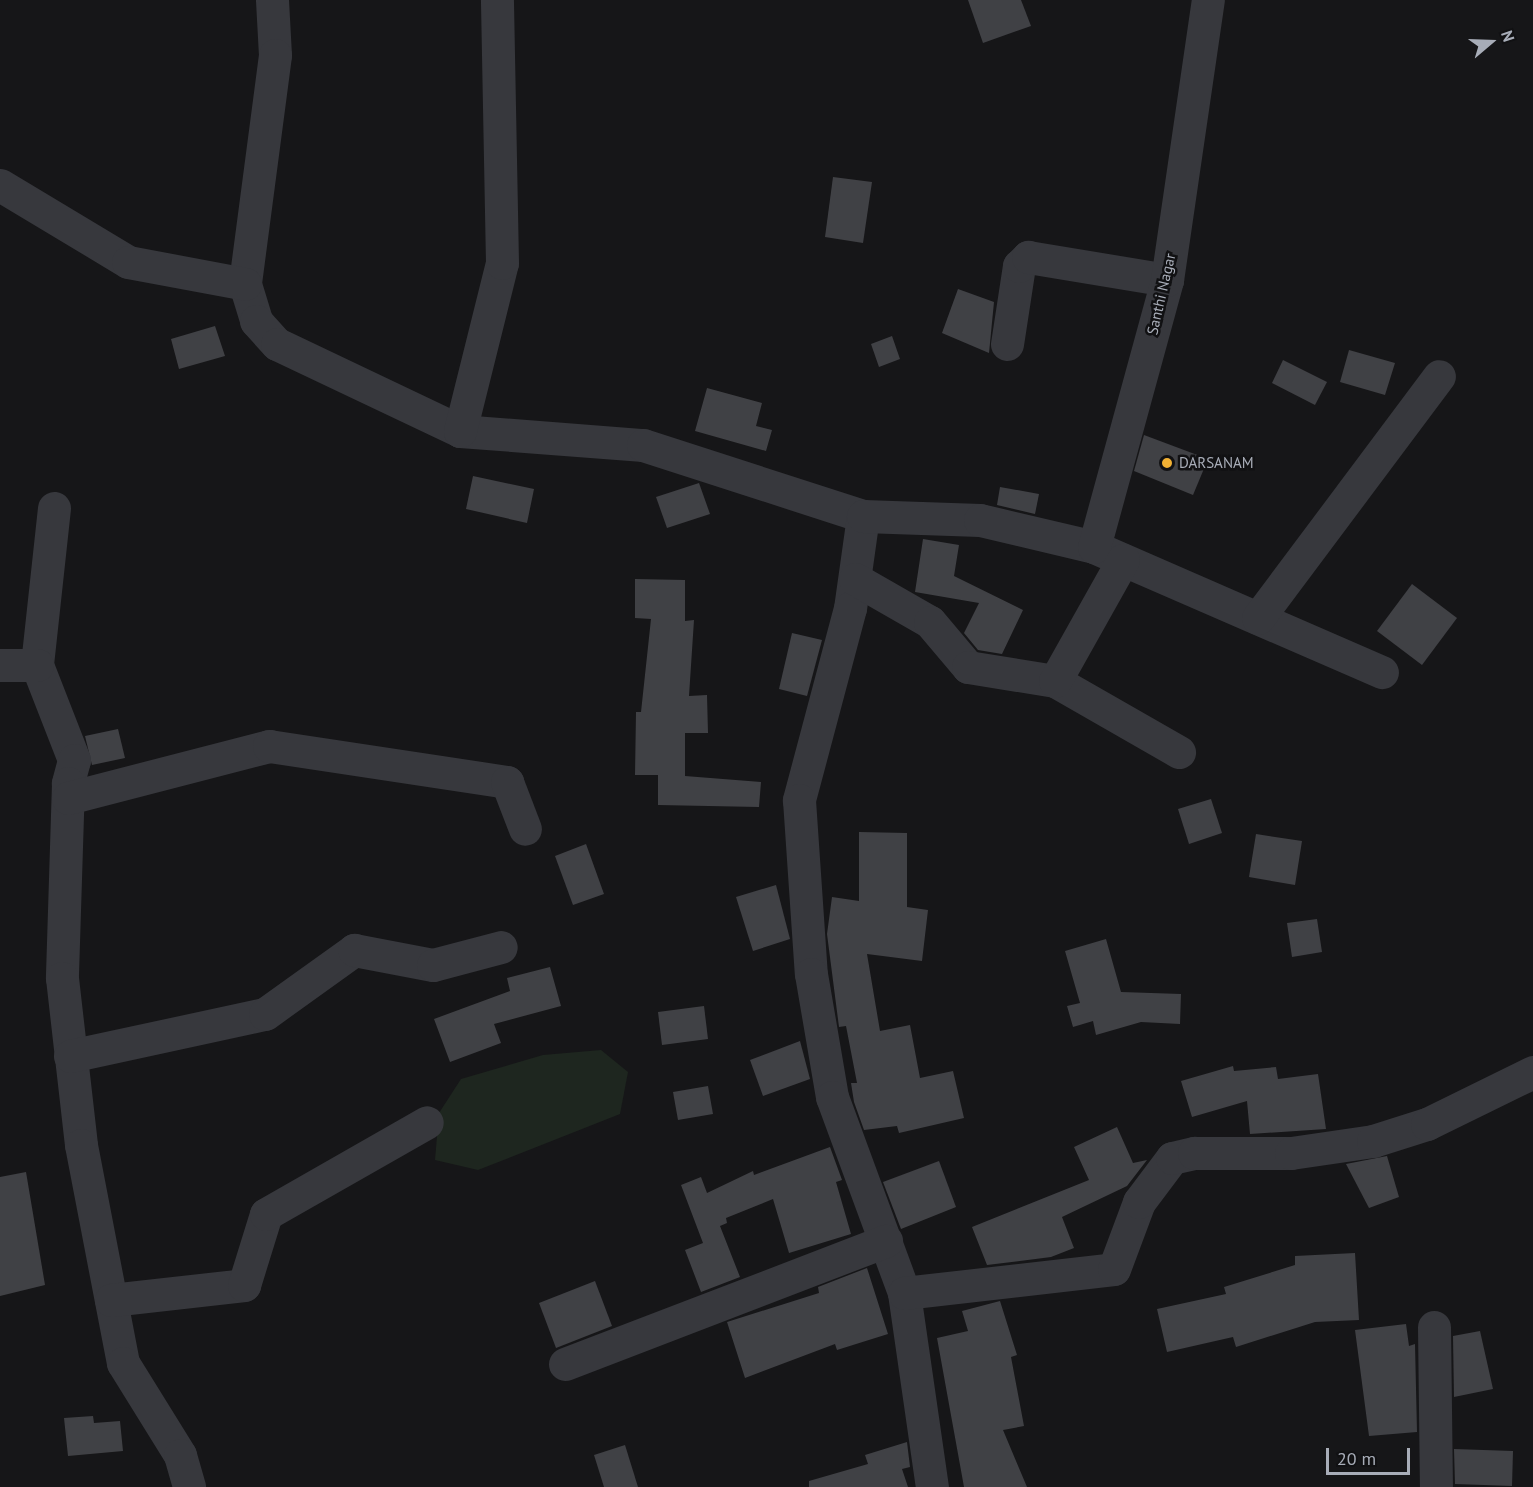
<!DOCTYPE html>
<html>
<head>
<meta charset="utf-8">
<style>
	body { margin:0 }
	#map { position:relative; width:1533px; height:1487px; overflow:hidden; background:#161618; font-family:"PT Sans",sans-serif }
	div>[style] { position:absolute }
	.green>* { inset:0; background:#1e261f }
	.building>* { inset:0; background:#404145 }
	.minor>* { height:33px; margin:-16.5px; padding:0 16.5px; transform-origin:16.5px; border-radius:16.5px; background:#37383d }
	.dots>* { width:16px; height:16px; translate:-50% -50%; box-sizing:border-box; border:3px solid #111113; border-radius:50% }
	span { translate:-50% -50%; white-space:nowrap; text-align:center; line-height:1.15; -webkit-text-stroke:5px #111113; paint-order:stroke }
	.street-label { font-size:15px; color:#a8adb8 }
	.poi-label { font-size:15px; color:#a8adb8 }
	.left { translate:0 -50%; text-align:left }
	.north { position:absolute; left:1461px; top:12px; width:60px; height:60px; -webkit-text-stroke:4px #111113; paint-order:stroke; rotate:71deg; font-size:16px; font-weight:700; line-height:24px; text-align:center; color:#a8adb8 }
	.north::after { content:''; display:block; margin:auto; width:21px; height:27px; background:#a8adb8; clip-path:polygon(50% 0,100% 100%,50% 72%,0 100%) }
	.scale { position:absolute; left:1326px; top:1448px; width:84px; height:27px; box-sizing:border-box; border:3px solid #a8adb8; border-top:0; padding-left:8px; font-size:18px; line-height:21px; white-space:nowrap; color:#a8adb8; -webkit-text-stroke:4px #111113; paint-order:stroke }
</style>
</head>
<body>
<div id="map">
	<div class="green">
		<div style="clip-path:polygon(601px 1050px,628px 1072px,620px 1114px,478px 1170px,435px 1160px,439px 1113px,461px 1079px,543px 1055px)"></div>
	</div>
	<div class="building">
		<div style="clip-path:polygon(968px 0,1021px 0,1031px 26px,983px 43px)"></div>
		<div style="clip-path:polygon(833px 177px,872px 182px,863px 243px,825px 237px)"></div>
		<div style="clip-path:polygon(958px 289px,994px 302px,989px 353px,942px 333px)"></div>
		<div style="clip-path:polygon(215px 326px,225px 356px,179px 369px,171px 339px)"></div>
		<div style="clip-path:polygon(892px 336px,900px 359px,879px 367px,871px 344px)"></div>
		<div style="clip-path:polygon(1349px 350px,1395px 363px,1385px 395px,1340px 382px)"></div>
		<div style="clip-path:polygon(1283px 360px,1327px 382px,1315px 405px,1272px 383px)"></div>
		<div style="clip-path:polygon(707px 388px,762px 403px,756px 426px,772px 430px,766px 451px,695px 431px)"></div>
		<div style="clip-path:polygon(1144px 435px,1208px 459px,1193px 495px,1134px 471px)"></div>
		<div style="clip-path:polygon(473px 476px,534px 489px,527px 523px,466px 509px)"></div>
		<div style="clip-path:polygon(699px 483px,710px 514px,667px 528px,656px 497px)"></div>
		<div style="clip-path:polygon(1000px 487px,1039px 494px,1035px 514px,997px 505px)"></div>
		<div style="clip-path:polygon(923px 539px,959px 545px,954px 576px,1023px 610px,1002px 654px,978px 650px,964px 633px,979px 603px,915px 592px)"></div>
		<div style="clip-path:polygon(635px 579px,685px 580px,685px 621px,694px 620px,689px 696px,707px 695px,708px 733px,685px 733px,685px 776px,761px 782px,759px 807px,658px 805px,658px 775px,635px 775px,636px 712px,641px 712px,651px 619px,635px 618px)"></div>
		<div style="clip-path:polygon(1412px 584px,1457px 618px,1422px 665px,1377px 631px)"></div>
		<div style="clip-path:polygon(792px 633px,822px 640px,807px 696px,779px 689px)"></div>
		<div style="clip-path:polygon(118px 729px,125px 758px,92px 765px,85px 736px)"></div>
		<div style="clip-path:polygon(1211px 799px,1222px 833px,1189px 844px,1178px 809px)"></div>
		<div style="clip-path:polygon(859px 832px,907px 833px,907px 907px,928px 910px,922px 961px,867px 954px,880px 1031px,910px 1025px,920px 1078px,953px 1071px,964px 1118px,899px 1133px,897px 1126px,864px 1130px,854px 1102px,851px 1083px,857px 1083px,846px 1026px,839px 1027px,827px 934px,832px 897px,859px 901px)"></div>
		<div style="clip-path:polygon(1256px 834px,1302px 841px,1295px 885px,1249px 877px)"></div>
		<div style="clip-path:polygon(586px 844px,604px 894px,573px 905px,555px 856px)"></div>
		<div style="clip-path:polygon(776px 885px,790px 939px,753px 951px,736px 897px)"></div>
		<div style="clip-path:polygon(1317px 919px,1322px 952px,1292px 957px,1287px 923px)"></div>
		<div style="clip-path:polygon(1106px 939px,1121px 992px,1181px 994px,1180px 1024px,1141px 1022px,1096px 1035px,1093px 1021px,1073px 1027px,1067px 1006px,1080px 1003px,1065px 951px)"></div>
		<div style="clip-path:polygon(550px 967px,561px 1006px,494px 1024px,501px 1043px,450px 1062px,434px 1019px,510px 991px,507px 978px)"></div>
		<div style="clip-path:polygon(704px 1006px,708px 1039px,662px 1045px,658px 1012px)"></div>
		<div style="clip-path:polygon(800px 1041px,810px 1079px,763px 1096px,750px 1060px)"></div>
		<div style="clip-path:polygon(1233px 1066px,1234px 1071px,1276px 1067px,1278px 1079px,1318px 1074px,1326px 1129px,1250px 1134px,1247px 1101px,1192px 1117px,1181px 1081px)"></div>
		<div style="clip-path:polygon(708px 1086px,713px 1114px,678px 1120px,673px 1092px)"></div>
		<div style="clip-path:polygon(1117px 1127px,1133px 1163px,1147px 1160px,1127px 1186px,1062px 1217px,1074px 1248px,1051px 1257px,987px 1265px,972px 1227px,1089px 1180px,1074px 1147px)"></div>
		<div style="clip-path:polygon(830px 1147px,842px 1180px,836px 1182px,851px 1234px,789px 1253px,773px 1199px,726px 1218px,727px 1223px,720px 1226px,740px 1277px,701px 1292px,685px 1250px,703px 1243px,681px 1185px,701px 1177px,707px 1193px,753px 1171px,754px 1175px)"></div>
		<div style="clip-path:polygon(1387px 1156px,1399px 1197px,1369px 1208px,1346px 1164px)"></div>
		<div style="clip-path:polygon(939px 1161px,956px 1207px,901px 1229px,883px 1182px)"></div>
		<div style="clip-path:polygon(26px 1172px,45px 1285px,0 1296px,0 1177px)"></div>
		<div style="clip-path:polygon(1355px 1253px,1359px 1320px,1315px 1322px,1236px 1347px,1233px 1337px,1167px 1352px,1157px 1309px,1226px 1294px,1224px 1287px,1295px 1265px,1295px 1256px)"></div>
		<div style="clip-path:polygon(867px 1268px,888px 1334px,837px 1350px,835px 1344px,745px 1378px,727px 1322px,819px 1293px,818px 1287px)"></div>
		<div style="clip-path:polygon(595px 1281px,612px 1326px,556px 1348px,539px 1303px)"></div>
		<div style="clip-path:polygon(1000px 1301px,1017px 1355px,1011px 1357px,1024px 1426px,1003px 1430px,1027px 1487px,964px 1487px,937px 1338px,968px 1331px,962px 1311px)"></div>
		<div style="clip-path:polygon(1406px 1324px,1409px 1346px,1415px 1344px,1417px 1432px,1369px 1436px,1355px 1330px)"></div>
		<div style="clip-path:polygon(1480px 1331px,1493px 1389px,1454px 1397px,1453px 1336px)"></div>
		<div style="clip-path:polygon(93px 1416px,94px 1423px,120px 1421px,123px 1451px,68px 1456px,64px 1418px)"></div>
		<div style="clip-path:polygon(907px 1442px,910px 1467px,902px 1469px,908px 1487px,809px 1487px,809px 1481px,868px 1464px,865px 1455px)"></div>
		<div style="clip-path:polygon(625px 1445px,638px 1487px,604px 1487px,594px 1455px)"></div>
		<div style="clip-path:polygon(1454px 1449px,1513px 1451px,1512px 1486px,1455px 1484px)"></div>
	</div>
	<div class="minor">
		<div style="left:272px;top:0;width:55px;rotate:86.9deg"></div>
		<div style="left:275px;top:55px;width:231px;rotate:97.5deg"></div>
		<div style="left:245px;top:284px;width:39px;rotate:73deg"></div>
		<div style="left:256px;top:321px;width:31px;rotate:48deg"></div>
		<div style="left:277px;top:344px;width:203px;rotate:25.4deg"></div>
		<div style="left:460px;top:431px;width:184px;rotate:4.4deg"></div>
		<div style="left:643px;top:445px;width:231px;rotate:17.9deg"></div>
		<div style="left:863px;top:516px;width:93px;rotate:98deg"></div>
		<div style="left:850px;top:608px;width:199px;rotate:104.9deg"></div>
		<div style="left:799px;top:800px;width:174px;rotate:86.1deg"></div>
		<div style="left:811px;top:974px;width:125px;rotate:80.3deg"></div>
		<div style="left:832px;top:1097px;width:209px;rotate:69.8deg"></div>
		<div style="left:904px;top:1293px;width:196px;rotate:81.8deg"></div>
		<div style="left:0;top:185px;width:149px;rotate:31deg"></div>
		<div style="left:128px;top:262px;width:119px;rotate:10.6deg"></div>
		<div style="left:1007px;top:344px;width:79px;rotate:-81.3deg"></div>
		<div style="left:1019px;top:266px;width:13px;rotate:-45deg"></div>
		<div style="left:1028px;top:257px;width:141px;rotate:9.4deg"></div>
		<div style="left:460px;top:431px;width:173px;rotate:-76deg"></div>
		<div style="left:502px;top:263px;width:263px;rotate:-91.1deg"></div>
		<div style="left:54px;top:508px;width:158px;rotate:96.2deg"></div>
		<div style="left:37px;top:665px;width:102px;rotate:68.7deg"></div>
		<div style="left:74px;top:760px;width:24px;rotate:105deg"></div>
		<div style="left:68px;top:783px;width:195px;rotate:91.8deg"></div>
		<div style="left:62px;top:978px;width:168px;rotate:83.5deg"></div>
		<div style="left:81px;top:1145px;width:222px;rotate:79.1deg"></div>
		<div style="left:123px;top:1363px;width:108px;rotate:58.2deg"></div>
		<div style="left:180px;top:1455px;width:33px;rotate:74deg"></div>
		<div style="left:863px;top:516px;width:117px;rotate:2deg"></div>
		<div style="left:980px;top:520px;width:117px;rotate:13.3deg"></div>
		<div style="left:1094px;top:547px;width:314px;rotate:23.5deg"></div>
		<div style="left:1094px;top:547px;width:277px;rotate:-74.7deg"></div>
		<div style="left:1167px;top:280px;width:283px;rotate:-81.7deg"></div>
		<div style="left:855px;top:579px;width:86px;rotate:29.8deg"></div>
		<div style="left:930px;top:622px;width:59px;rotate:49.8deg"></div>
		<div style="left:968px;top:667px;width:88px;rotate:9.1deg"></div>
		<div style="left:1055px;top:681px;width:143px;rotate:29.8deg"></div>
		<div style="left:1258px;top:618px;width:302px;rotate:-53.2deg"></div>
		<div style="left:0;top:665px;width:37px"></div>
		<div style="left:1055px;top:681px;width:139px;rotate:-60.7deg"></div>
		<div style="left:68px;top:798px;width:208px;rotate:-14.5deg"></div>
		<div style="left:269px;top:746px;width:241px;rotate:8.6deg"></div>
		<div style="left:507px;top:782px;width:50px;rotate:69deg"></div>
		<div style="left:70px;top:1056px;width:199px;rotate:-12.2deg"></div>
		<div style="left:265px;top:1014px;width:110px;rotate:-35.7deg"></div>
		<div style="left:354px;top:950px;width:80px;rotate:10.8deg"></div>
		<div style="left:433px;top:965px;width:70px;rotate:-14.8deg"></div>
		<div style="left:904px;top:1293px;width:211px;rotate:-6.5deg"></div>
		<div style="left:1114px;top:1269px;width:72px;rotate:-69.5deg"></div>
		<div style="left:1139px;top:1202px;width:55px;rotate:-53.1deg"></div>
		<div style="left:1172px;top:1158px;width:23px;rotate:-13deg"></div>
		<div style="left:1194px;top:1153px;width:97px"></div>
		<div style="left:1291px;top:1153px;width:83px;rotate:-8.3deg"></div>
		<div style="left:1373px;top:1141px;width:57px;rotate:-17.5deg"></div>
		<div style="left:1427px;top:1124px;width:118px;rotate:-26.1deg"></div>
		<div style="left:111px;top:1300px;width:134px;rotate:-6.4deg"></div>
		<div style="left:244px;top:1285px;width:74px;rotate:-72.8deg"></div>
		<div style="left:266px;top:1214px;width:185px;rotate:-29.7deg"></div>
		<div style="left:1434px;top:1327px;width:160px;rotate:89.3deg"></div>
		<div style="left:565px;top:1364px;width:344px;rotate:-21deg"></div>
	</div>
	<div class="dots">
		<div style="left:1167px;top:463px;background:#f2b134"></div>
	</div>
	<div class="street-label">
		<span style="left:1161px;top:294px;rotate:-77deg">Santhi Nagar</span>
	</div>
	<div class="poi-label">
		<span class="left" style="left:1179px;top:463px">DARSANAM</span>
	</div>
	<div class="north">N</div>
	<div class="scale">20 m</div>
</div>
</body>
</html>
